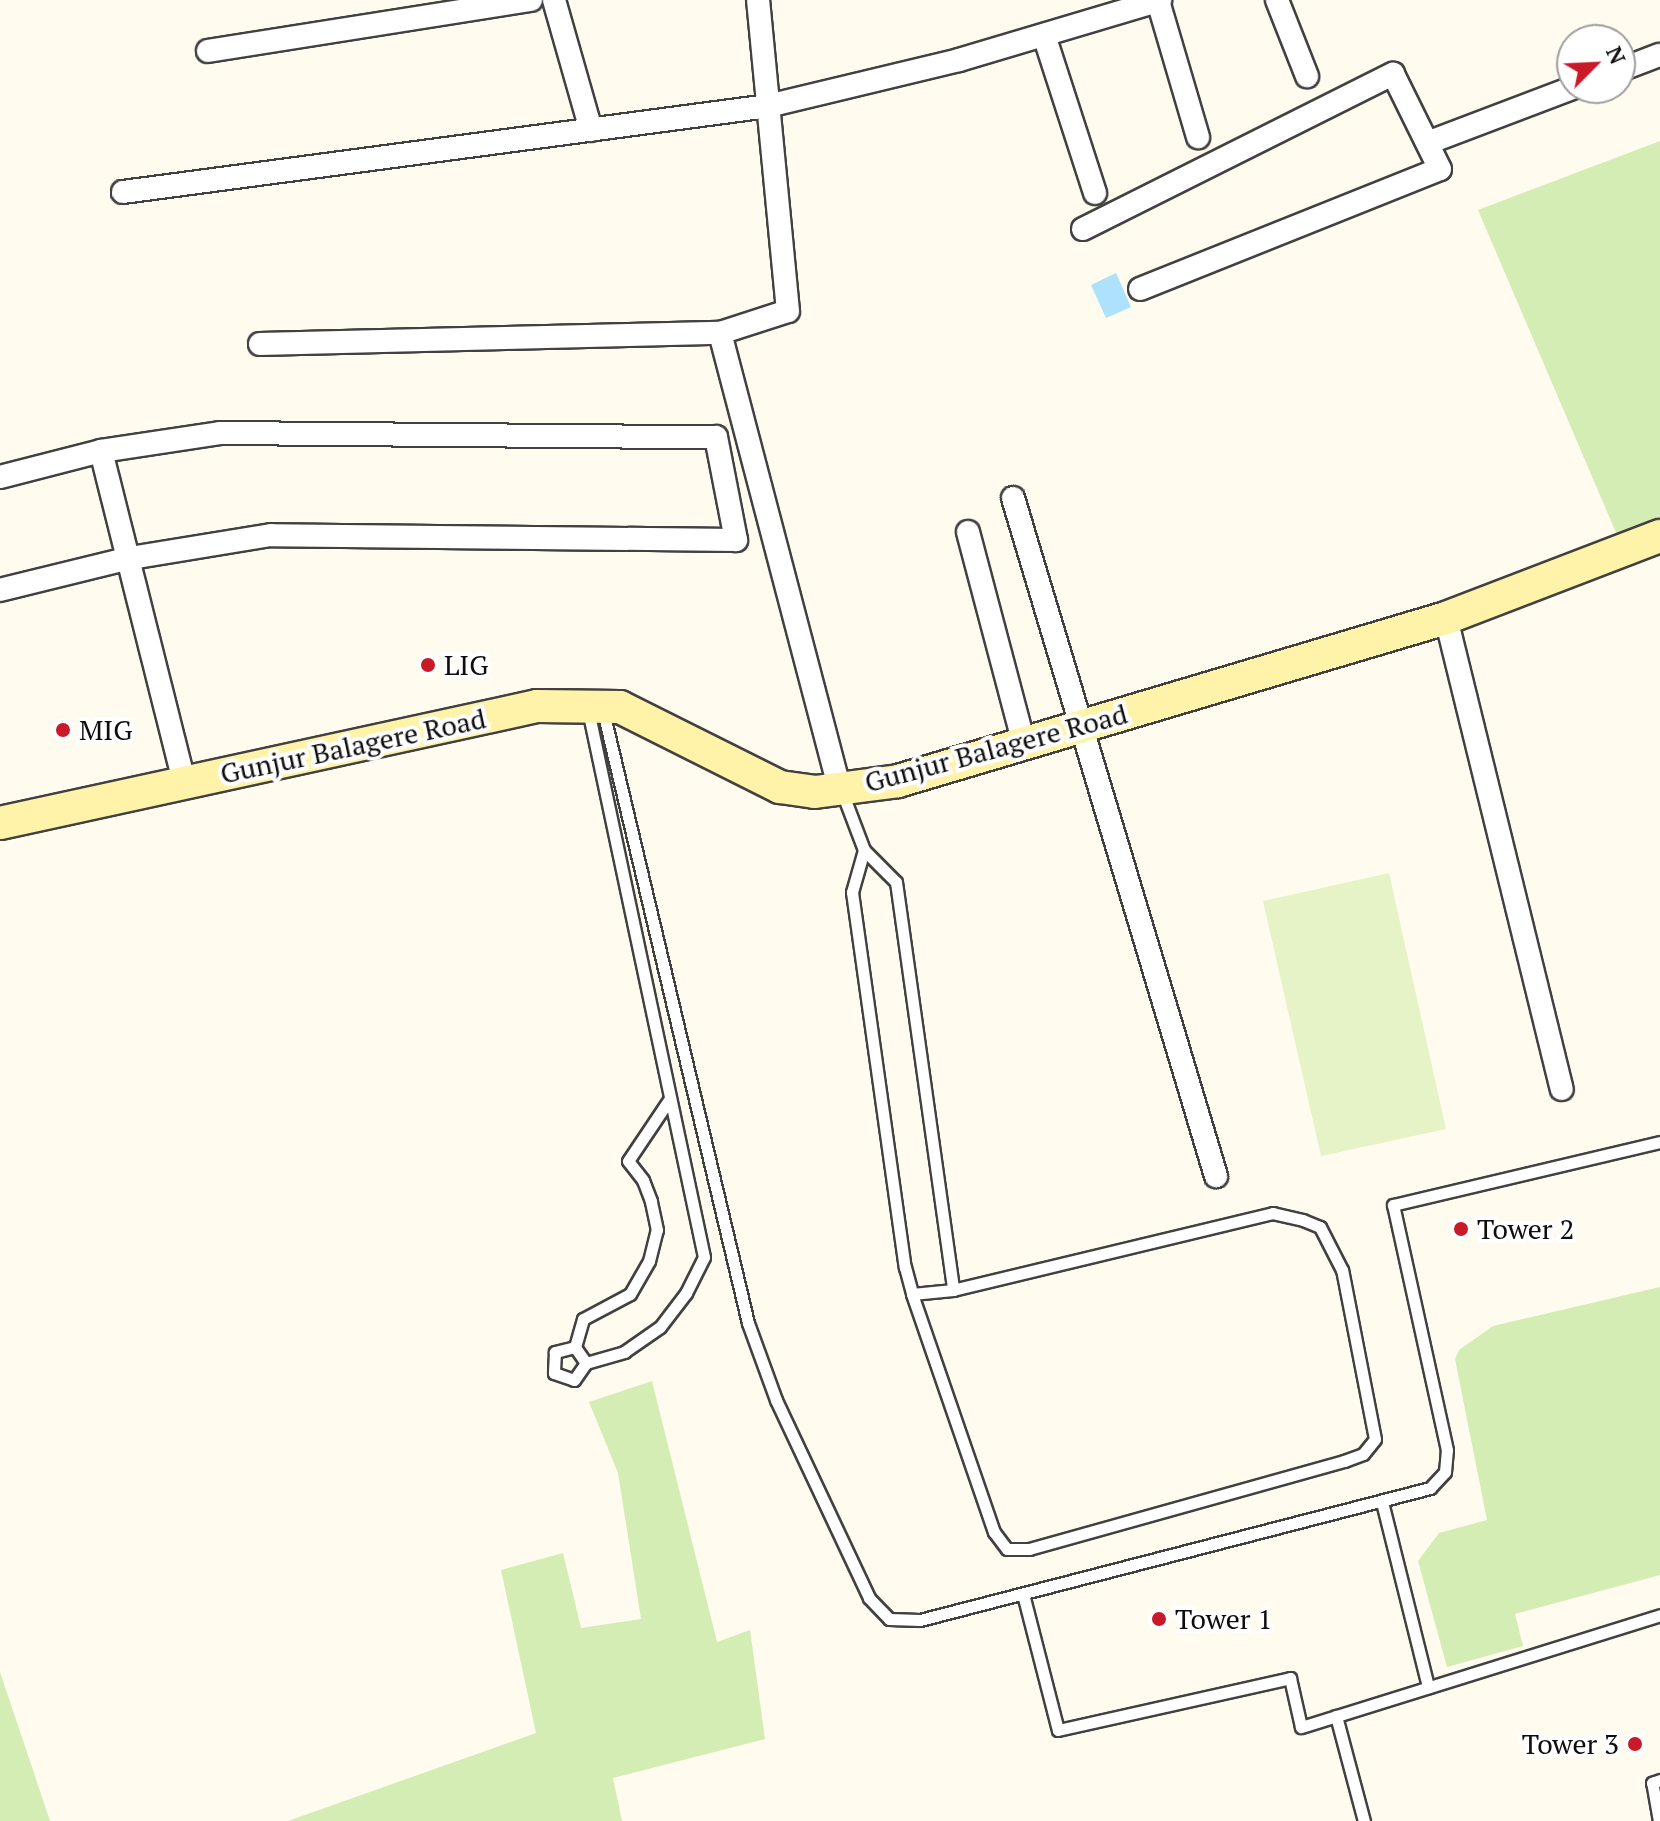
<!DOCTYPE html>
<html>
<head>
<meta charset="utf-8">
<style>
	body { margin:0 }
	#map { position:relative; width:1660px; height:1821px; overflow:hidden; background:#fffbee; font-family:"PT Serif",serif }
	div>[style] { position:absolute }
	.green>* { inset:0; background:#d4edb4 }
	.pitch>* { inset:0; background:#e6f3c7 }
	.water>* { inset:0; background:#aee1fb }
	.roads { filter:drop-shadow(2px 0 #414141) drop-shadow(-2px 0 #414141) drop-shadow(0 2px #414141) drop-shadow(0 -2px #414141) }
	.lane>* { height:11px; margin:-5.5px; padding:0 5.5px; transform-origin:5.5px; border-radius:5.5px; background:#fff }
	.street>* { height:22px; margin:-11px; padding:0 11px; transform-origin:11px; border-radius:11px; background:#fff }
	.secondary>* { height:32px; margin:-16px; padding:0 16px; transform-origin:16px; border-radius:16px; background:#fff2a9 }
	.dots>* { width:22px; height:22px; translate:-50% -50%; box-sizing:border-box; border:4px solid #fff; border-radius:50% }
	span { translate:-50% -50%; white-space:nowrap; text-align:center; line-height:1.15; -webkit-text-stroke:8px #fff; paint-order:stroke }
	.poi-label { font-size:28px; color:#0e0e0e }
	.left { translate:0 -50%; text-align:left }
	.right { translate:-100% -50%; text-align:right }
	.street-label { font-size:28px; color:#0e0e0e }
	.north { position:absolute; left:1556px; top:24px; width:80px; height:80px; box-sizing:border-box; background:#fff; border:2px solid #9f9f9f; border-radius:50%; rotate:66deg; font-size:22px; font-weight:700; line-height:32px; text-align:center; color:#0e0e0e }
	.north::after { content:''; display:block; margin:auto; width:28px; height:36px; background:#c91a2a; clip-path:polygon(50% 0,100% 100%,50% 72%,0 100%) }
</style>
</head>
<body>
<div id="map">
	<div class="green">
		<div style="clip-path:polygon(1660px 141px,1660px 519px,1617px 535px,1478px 210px)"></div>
		<div style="clip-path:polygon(1660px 1287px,1660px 1575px,1515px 1614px,1523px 1646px,1447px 1667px,1418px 1561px,1439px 1533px,1487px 1520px,1455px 1359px,1459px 1350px,1493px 1326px)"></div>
		<div style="clip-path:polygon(652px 1381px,717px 1642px,750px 1630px,765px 1739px,613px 1778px,622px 1821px,288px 1821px,536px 1733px,501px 1570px,563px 1553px,581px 1628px,641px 1619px,618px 1473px,589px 1402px)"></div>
		<div style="clip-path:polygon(0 1672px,50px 1821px,0 1821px)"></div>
	</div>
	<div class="pitch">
		<div style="clip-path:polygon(1389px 873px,1446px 1129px,1321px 1156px,1263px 901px)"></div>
	</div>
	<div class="water">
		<div style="clip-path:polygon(1116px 273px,1131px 307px,1106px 318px,1091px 285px)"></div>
	</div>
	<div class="roads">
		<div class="lane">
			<div style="left:603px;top:711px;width:629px;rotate:76.67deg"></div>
			<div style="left:748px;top:1323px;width:82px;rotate:70deg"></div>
			<div style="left:776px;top:1400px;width:219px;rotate:64.8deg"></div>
			<div style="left:869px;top:1598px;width:29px;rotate:46deg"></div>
			<div style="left:889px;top:1619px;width:31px;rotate:2deg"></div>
			<div style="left:920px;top:1620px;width:527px;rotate:-14.51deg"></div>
			<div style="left:1430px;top:1488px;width:22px;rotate:-47deg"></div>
			<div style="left:1445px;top:1472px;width:22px;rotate:-85deg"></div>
			<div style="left:1447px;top:1450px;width:251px;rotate:-102.4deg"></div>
			<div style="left:1393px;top:1205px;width:274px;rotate:-13.3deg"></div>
			<div style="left:842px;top:792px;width:62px;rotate:69.2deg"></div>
			<div style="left:864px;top:850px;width:45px;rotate:45deg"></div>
			<div style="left:896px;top:882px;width:412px;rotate:82deg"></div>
			<div style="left:864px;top:850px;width:44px;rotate:105.9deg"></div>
			<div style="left:852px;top:892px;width:379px;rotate:82deg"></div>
			<div style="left:905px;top:1267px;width:28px;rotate:75deg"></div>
			<div style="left:912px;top:1294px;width:252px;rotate:71deg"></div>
			<div style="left:994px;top:1532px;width:21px;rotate:53deg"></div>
			<div style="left:1007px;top:1549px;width:22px"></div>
			<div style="left:1029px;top:1549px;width:327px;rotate:-15.6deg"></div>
			<div style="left:1344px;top:1461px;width:20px;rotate:-20deg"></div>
			<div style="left:1363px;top:1454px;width:19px;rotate:-51deg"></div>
			<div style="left:1375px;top:1439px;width:172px;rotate:-101deg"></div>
			<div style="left:1342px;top:1270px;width:48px;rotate:-117.1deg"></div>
			<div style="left:1320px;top:1227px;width:18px;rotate:-158deg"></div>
			<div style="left:1303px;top:1220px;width:31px;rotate:-167deg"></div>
			<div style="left:1273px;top:1213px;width:329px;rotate:166.5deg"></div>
			<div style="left:953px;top:1290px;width:41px;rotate:174.4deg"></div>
			<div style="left:575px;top:1347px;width:29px;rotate:-74deg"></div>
			<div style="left:583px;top:1319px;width:53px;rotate:-28deg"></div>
			<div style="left:630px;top:1294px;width:38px;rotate:-60deg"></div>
			<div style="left:649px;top:1261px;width:32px;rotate:-76deg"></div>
			<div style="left:657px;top:1230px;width:30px;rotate:-102deg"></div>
			<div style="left:651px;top:1201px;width:22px;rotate:-111deg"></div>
			<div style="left:643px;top:1180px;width:24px;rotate:-128deg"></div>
			<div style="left:628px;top:1161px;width:73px;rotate:-56.1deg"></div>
			<div style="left:586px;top:1363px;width:19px;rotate:-125deg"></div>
			<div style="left:575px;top:1347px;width:21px;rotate:166deg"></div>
			<div style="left:555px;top:1352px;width:21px;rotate:93deg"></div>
			<div style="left:554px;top:1373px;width:21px;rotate:19deg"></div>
			<div style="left:574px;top:1380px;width:21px;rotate:-55deg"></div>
			<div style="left:586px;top:1363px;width:40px;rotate:-16deg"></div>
			<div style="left:624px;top:1352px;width:44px;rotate:-34.8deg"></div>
			<div style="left:660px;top:1327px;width:43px;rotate:-52.6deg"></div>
			<div style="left:686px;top:1293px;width:40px;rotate:-63.4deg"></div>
			<div style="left:704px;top:1257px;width:559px;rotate:-101.97deg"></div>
			<div style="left:1382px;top:1502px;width:191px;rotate:76deg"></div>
			<div style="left:1023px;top:1594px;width:140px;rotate:75.6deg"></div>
			<div style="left:1058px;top:1730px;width:238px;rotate:-12.6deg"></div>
			<div style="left:1290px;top:1678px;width:50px;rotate:77.3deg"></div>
			<div style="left:1301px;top:1727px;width:376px;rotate:-17.3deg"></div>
			<div style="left:1336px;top:1716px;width:109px;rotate:75.1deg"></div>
			<div style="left:1659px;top:1821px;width:39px;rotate:-100deg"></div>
			<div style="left:1652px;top:1783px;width:9px;rotate:-21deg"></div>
		</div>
		<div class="street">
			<div style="left:554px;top:0;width:135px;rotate:74.1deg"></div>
			<div style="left:1277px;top:0;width:82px;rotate:68.5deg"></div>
			<div style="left:1158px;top:1px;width:142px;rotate:73.6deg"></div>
			<div style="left:1044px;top:35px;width:166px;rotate:72.1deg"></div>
			<div style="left:208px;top:51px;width:327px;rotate:-9deg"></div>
			<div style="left:1620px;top:70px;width:42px;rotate:-21deg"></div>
			<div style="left:1430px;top:142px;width:152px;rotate:-20.8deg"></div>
			<div style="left:123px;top:192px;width:651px;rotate:-7.59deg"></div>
			<div style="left:768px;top:106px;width:196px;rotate:-13.5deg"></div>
			<div style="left:959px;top:60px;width:210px;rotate:-16.6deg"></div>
			<div style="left:1083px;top:229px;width:347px;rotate:-26.6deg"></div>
			<div style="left:1393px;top:74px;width:106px;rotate:63.7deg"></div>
			<div style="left:1440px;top:169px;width:323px;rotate:158.2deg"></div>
			<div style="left:720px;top:333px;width:472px;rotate:75.3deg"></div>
			<div style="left:260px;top:344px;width:460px;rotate:-1.4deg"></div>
			<div style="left:720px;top:333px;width:71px;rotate:-17.9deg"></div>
			<div style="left:788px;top:311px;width:312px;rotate:-95.5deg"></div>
			<div style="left:101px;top:451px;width:341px;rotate:75.9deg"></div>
			<div style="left:0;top:477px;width:104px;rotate:-14.4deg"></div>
			<div style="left:101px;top:451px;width:120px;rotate:-8.6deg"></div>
			<div style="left:220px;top:433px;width:496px;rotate:0.5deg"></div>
			<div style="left:716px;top:437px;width:105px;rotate:79deg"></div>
			<div style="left:736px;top:540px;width:465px;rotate:-179.4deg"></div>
			<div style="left:271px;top:535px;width:143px;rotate:170.7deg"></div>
			<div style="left:130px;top:558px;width:134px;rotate:166.2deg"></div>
			<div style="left:1013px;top:498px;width:708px;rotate:73.33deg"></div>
			<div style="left:968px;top:532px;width:219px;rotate:75.2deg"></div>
			<div style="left:1446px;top:618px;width:485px;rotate:76.2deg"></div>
		</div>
		<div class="secondary">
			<div style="left:0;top:823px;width:550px;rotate:-12.29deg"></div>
			<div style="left:537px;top:706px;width:83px;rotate:0.7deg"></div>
			<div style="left:620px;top:707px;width:179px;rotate:26.6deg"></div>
			<div style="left:780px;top:787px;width:35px;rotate:8deg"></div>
			<div style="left:815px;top:792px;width:84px;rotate:-7.5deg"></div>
			<div style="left:898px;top:781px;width:572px;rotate:-16.56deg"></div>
			<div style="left:1446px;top:618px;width:229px;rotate:-21deg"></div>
		</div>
	</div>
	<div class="dots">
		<div style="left:428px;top:665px;background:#c91a2a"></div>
		<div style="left:63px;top:730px;background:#c91a2a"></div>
		<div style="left:1461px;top:1229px;background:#c91a2a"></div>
		<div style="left:1159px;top:1619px;background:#c91a2a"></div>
		<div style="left:1635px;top:1744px;background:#c91a2a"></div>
	</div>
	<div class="poi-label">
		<span class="left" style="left:444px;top:665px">LIG</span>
		<span class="left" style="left:79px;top:730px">MIG</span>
		<span class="left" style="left:1477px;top:1229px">Tower 2</span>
		<span class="left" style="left:1175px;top:1619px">Tower 1</span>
		<span class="right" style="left:1619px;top:1744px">Tower 3</span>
	</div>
	<div class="street-label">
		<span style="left:353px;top:746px;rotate:-12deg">Gunjur Balagere Road</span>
		<span style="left:996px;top:748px;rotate:-15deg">Gunjur Balagere Road</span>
	</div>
	<div class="north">N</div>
</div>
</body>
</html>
